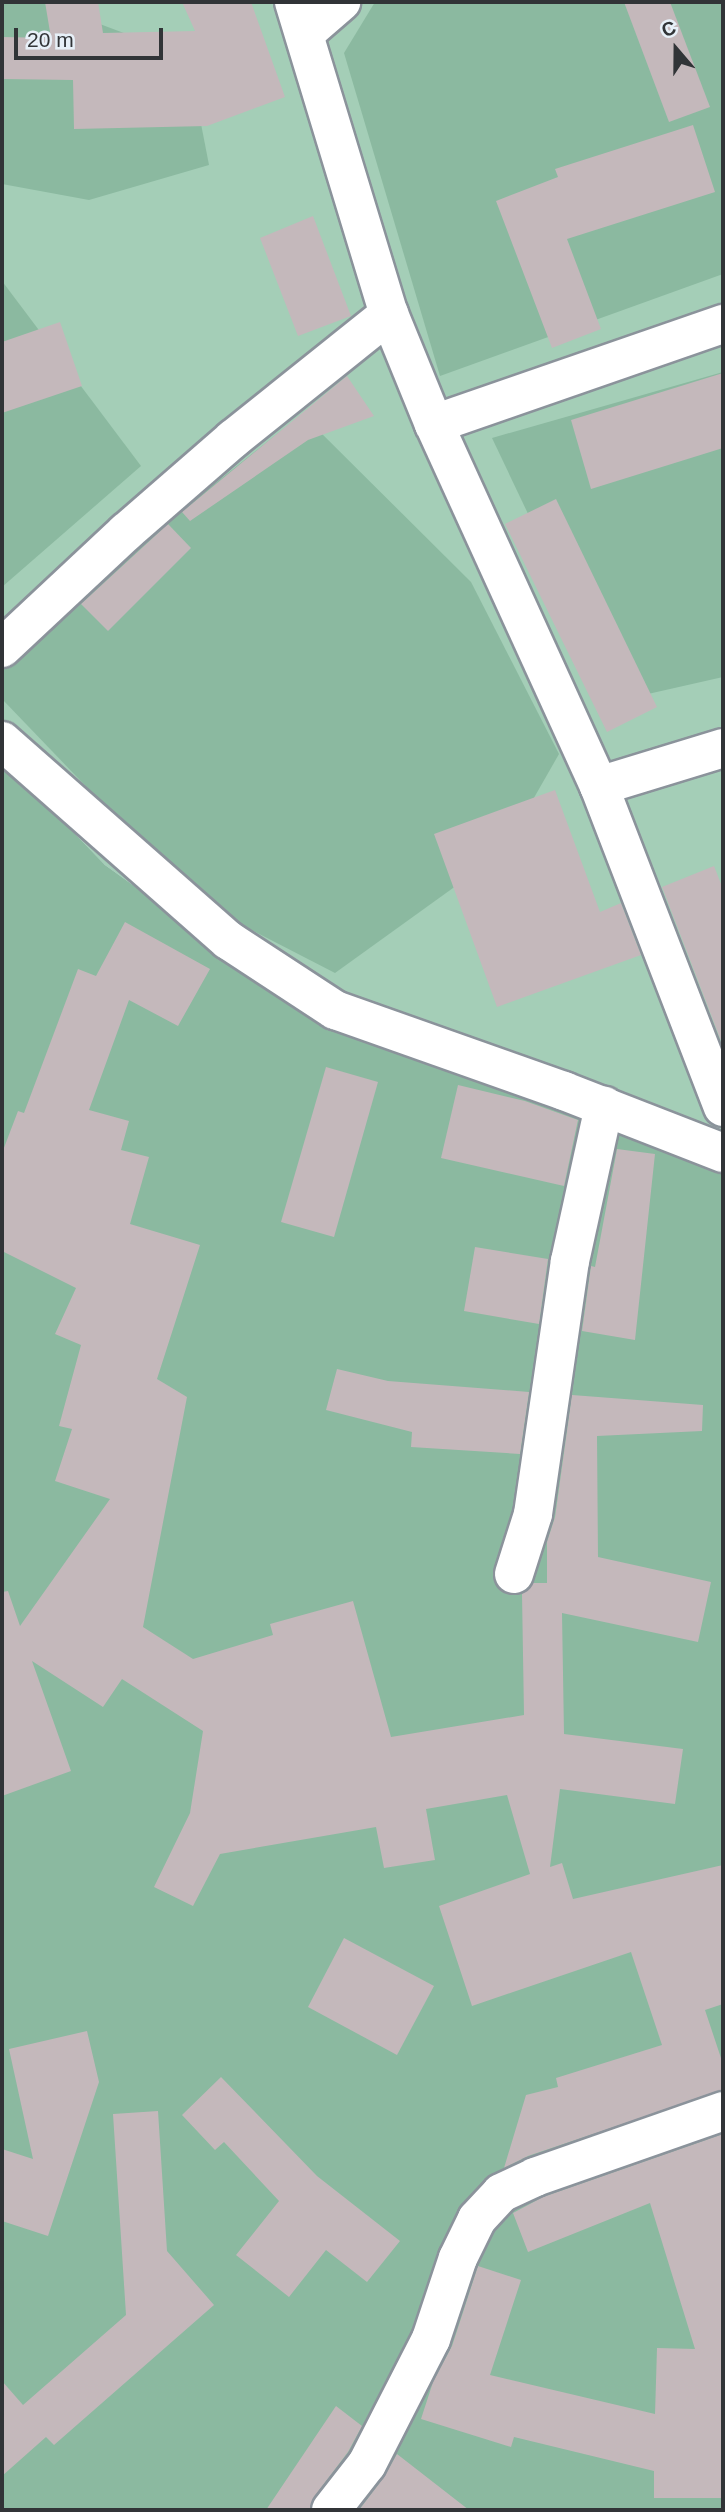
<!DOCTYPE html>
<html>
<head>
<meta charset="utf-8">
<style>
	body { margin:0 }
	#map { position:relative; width:725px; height:2512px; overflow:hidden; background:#dae3eb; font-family:Arial,sans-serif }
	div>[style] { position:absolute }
	.green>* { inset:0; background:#a4ceb7 }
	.forest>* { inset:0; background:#8bb9a0 }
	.building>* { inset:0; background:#c4b8bb }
	.roads { filter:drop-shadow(2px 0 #8b939b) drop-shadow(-2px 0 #8b939b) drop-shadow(0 2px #8b939b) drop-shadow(0 -2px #8b939b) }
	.minor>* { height:38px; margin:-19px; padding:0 19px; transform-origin:19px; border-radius:19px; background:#fff }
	span { translate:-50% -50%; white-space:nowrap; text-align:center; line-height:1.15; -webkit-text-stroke:5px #e7f0f8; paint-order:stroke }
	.frame { position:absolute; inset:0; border:4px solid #313437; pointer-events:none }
	.north { position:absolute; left:641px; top:14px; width:70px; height:70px; -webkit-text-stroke:5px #e7f0f8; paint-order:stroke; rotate:340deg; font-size:19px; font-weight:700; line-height:28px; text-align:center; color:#313437 }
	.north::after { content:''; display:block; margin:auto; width:24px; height:32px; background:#313437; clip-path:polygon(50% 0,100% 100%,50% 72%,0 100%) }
	.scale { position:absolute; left:14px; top:28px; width:149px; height:32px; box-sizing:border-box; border:4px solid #313437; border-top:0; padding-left:9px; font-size:21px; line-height:24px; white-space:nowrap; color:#313437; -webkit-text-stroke:5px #e7f0f8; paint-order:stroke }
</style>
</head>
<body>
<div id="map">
	<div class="green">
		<div style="clip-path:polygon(2px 2px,723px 2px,723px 1158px,298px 1004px,105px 865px,2px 758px)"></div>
	</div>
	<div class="forest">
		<div style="clip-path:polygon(2px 2px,41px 2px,188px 57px,209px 165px,89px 200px,2px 184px)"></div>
		<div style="clip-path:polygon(375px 2px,723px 2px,723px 274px,440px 376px,344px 53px)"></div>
		<div style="clip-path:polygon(2px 281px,141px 466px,2px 587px)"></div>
		<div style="clip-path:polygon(723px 372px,723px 677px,617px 701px,492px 438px)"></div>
		<div style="clip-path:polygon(302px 414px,471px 582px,559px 754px,503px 852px,335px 973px,197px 902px,2px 699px,2px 654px)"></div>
		<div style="clip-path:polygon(2px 758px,105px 865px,298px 1004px,723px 1158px,723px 2510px,2px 2510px)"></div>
	</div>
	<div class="building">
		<div style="clip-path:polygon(45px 2px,98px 2px,103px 33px,195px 31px,182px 2px,251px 2px,285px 97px,207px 126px,74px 129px,73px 80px,2px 79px,2px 37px,51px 38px)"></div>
		<div style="clip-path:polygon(624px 2px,670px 2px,710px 107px,669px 122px)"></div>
		<div style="clip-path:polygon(693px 125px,715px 192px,567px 239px,601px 329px,552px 348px,496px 201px,558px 177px,555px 169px)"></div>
		<div style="clip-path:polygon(313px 216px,351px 316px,298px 336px,260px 238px)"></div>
		<div style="clip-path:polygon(60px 322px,82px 386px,2px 413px,2px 342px)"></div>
		<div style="clip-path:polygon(723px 373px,723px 448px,591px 489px,571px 420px)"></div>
		<div style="clip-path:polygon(347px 376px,374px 416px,308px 440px,190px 521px,182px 512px)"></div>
		<div style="clip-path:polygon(556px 499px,657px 707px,607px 732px,505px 524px)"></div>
		<div style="clip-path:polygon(168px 524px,191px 548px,108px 631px,81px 604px)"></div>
		<div style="clip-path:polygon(555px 790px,600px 912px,621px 903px,641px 955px,497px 1007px,434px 834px)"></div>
		<div style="clip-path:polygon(714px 866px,723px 889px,723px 1046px,662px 887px)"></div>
		<div style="clip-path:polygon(125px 922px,210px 969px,178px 1026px,129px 1000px,89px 1110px,129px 1121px,121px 1150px,149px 1157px,130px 1224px,200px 1245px,157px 1379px,187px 1397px,143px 1627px,193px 1659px,273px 1635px,270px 1624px,353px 1601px,391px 1737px,524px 1715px,522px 1594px,533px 1583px,547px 1583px,547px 1542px,555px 1517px,572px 1395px,703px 1405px,702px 1431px,597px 1436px,598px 1557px,711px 1582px,698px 1642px,562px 1613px,564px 1734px,683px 1749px,675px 1804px,560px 1789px,550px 1867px,562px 1863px,573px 1899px,723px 1865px,723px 2004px,705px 2010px,723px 2064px,723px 2090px,528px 2156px,504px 2168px,526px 2095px,558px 2087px,556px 2078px,662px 2045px,631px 1952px,472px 2006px,439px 1906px,530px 1874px,507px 1795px,426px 1809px,435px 1860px,384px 1868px,376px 1827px,220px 1854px,193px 1906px,154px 1887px,190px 1813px,203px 1731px,122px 1679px,103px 1707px,32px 1661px,71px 1771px,2px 1796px,2px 1592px,8px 1591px,20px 1626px,110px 1499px,55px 1481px,72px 1429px,59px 1426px,81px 1345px,55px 1334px,76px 1288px,2px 1251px,2px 1153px,18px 1111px,24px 1113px,78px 969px,96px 976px)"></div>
		<div style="clip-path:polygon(326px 1067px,378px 1082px,334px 1237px,281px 1222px)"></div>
		<div style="clip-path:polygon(458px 1085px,525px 1101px,578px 1120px,564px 1186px,441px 1158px)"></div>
		<div style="clip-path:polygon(617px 1149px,655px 1154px,635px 1340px,582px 1331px,591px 1266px,595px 1267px)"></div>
		<div style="clip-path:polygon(475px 1247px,548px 1259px,539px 1324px,464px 1311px)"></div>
		<div style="clip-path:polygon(337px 1369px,388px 1381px,529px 1392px,520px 1454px,411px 1447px,412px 1432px,326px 1410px)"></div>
		<div style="clip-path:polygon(344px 1938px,434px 1986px,397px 2055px,308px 2007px)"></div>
		<div style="clip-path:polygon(87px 2031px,99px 2082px,48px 2236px,2px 2221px,2px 2149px,33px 2159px,9px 2049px)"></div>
		<div style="clip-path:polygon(221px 2077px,317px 2176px,400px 2241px,367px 2282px,326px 2250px,289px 2297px,236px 2255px,279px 2201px,224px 2142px,215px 2150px,182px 2115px)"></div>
		<div style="clip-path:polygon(158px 2111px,167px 2251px,214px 2305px,54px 2445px,46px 2437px,2px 2476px,2px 2381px,23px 2405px,126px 2315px,113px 2114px)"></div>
		<div style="clip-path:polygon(723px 2134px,723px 2498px,654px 2498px,654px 2471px,514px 2437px,511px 2447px,421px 2419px,433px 2382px,452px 2346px,478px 2266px,521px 2280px,490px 2375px,655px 2414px,657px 2348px,695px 2349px,650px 2203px,528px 2252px,513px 2213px,543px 2197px)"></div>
		<div style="clip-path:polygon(336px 2406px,362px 2426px,348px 2452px,314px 2497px,310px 2510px,266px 2510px)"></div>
		<div style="clip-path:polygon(397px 2454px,469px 2510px,359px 2510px,384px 2477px)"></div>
	</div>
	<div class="roads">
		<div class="minor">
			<div style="left:294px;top:2px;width:326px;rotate:73.1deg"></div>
			<div style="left:389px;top:314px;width:119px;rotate:67.8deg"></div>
			<div style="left:434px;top:424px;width:398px;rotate:65.5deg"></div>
			<div style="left:599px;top:786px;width:344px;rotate:68.9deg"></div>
			<div style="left:305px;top:33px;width:48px;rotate:-40.7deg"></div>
			<div style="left:434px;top:424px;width:306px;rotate:-19.1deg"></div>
			<div style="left:2px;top:648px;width:170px;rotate:-43.1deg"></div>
			<div style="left:126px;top:532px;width:142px;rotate:-41deg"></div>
			<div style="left:233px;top:439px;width:200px;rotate:-38.7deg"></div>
			<div style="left:2px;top:741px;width:301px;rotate:41.4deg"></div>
			<div style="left:228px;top:940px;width:128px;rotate:33.2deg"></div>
			<div style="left:335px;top:1010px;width:243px;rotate:19.5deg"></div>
			<div style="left:564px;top:1091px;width:171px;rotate:21.3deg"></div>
			<div style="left:599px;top:786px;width:130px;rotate:-17deg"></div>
			<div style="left:514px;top:1574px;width:63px;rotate:-72.4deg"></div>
			<div style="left:533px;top:1514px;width:256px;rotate:-81.7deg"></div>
			<div style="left:570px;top:1261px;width:159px;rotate:-77.6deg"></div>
			<div style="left:331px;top:2510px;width:58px;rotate:-52deg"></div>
			<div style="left:367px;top:2464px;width:140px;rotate:-62.9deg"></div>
			<div style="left:431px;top:2339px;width:85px;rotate:-71.6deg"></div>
			<div style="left:458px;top:2258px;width:43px;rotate:-64deg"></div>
			<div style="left:477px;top:2219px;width:35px;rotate:-47deg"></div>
			<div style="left:501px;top:2193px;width:38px;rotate:-25deg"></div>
			<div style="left:535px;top:2177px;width:199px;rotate:-19.3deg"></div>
		</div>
	</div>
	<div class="frame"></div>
	<div class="north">С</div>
	<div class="scale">20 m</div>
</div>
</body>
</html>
